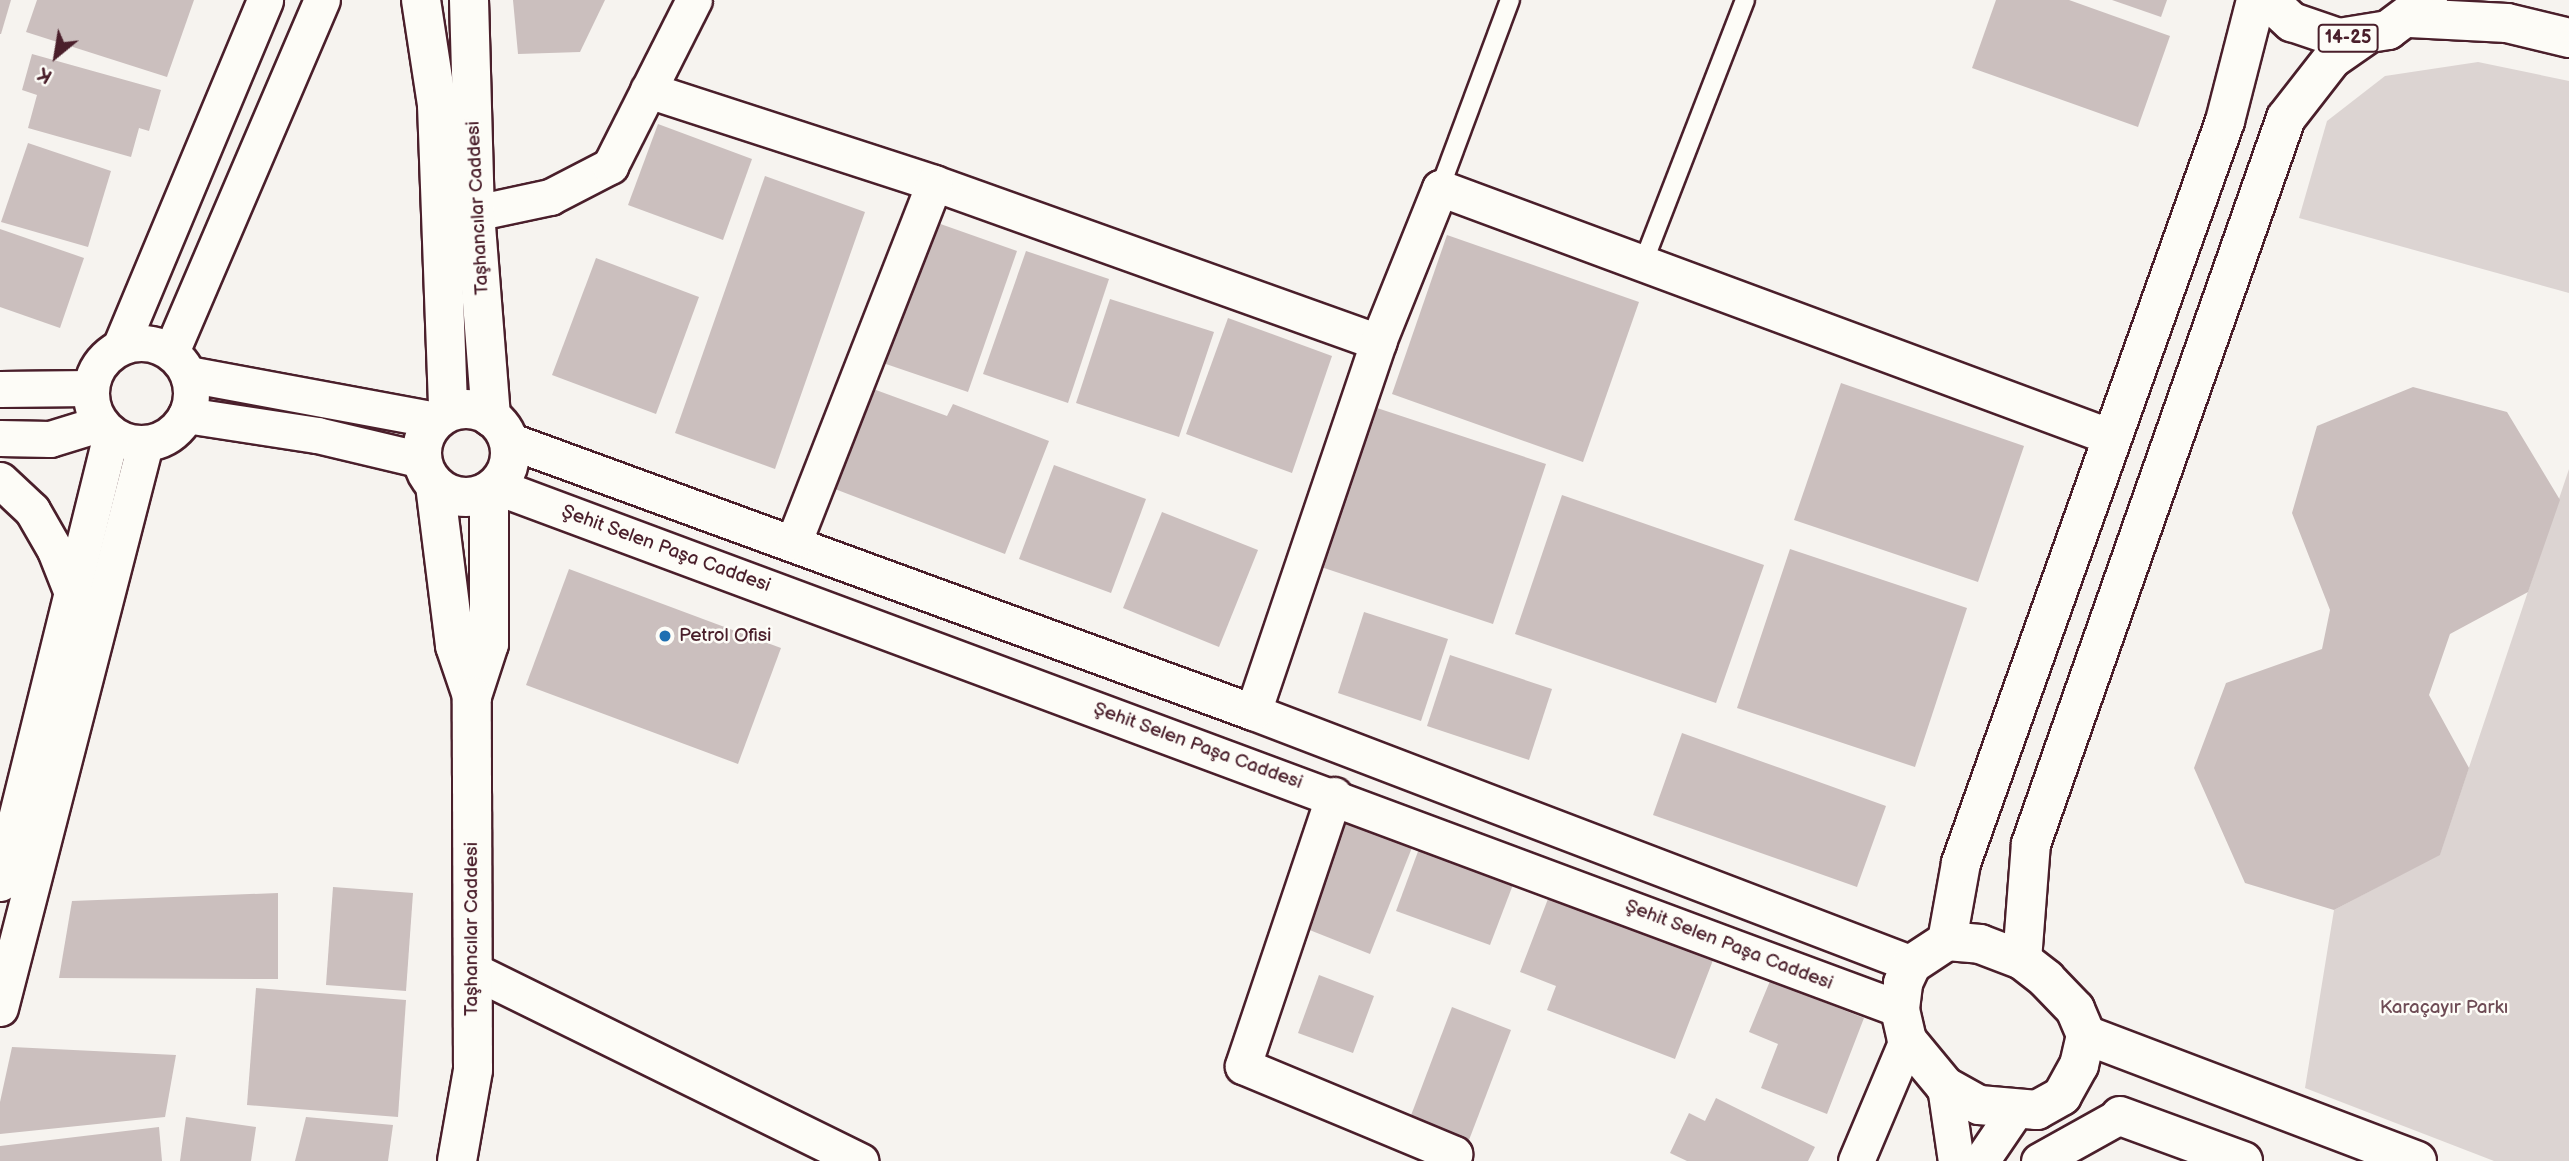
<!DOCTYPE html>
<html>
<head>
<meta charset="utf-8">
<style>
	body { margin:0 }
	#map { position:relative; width:2569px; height:1161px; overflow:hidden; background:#f6f3ef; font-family:"Balsamiq Sans",sans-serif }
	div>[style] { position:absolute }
	.green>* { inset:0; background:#dcd4d2 }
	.building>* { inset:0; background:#cbbfbe }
	.roads { filter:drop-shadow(2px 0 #4a1f2b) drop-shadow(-2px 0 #4a1f2b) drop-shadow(0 2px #4a1f2b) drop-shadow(0 -2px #4a1f2b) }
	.lane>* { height:18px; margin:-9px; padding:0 9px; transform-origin:9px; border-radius:9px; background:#fdfcf7 }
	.street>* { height:35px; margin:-17.5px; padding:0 17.5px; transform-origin:17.5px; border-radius:17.5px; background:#fdfcf7 }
	.street>.ring { margin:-17.5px; padding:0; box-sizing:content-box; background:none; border:35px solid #fdfcf7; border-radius:50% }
	.secondary>* { height:38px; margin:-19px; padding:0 19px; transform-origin:19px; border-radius:19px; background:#fdfcf7 }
	.primary>* { height:38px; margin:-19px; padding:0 19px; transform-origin:19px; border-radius:19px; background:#fdfcf7 }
	.primary>.ring { margin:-19px; padding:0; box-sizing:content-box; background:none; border:38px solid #fdfcf7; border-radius:50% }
	.dots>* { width:19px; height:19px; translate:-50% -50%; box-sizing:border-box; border:4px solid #fdfcf7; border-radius:50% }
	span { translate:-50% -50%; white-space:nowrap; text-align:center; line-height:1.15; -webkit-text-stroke:5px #fdfcf7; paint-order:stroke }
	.shield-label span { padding:2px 5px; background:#fdfcf7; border:2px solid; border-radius:5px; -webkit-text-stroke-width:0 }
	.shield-label { font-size:18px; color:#4a1f2b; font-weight:700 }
	.street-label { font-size:19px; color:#4a1f2b }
	.poi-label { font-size:19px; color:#4a1f2b }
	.left { translate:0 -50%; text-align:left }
	.park-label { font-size:19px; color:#6e4c55 }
	.north { position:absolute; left:21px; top:21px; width:70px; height:70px; -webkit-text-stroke:5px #fdfcf7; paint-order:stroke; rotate:210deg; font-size:19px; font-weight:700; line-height:28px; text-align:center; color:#4a1f2b }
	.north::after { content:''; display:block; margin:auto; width:24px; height:32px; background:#4a1f2b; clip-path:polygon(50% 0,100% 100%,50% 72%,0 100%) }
</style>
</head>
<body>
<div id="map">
	<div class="green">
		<div style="clip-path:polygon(2478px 62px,2569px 81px,2569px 293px,2299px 218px,2327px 121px,2385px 76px)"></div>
		<div style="clip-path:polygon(2569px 469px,2569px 1161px,2494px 1161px,2305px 1088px,2334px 910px,2440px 854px)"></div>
	</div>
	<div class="building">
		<div style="clip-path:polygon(0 0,11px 0,1px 34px,0 34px)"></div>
		<div style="clip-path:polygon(37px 0,194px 0,167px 77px,26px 32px)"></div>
		<div style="clip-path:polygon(513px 0,605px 0,580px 52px,518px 54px)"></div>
		<div style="clip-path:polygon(1996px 0,2069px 0,2170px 36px,2138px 127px,1972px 68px)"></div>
		<div style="clip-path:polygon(2112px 0,2167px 0,2161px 17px)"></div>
		<div style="clip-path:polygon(32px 54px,161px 90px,149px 131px,139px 128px,131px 157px,28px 128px,37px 95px,22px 90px)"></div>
		<div style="clip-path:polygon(658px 124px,752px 159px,723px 240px,628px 205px)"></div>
		<div style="clip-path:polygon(28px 143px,111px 171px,88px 247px,1px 222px)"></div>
		<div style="clip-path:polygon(765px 176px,865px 212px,775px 469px,675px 433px)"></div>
		<div style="clip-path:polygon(932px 221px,1017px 251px,968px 392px,883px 363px)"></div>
		<div style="clip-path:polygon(0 229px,84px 258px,60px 328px,0 307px)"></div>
		<div style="clip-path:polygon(1447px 235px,1639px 302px,1583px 462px,1392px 394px)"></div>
		<div style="clip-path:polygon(1026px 251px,1109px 279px,1068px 403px,983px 374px)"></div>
		<div style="clip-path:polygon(596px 258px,699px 297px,656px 414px,552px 375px)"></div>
		<div style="clip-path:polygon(1110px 299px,1214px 332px,1179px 437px,1076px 403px)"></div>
		<div style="clip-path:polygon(1228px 318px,1332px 356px,1292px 473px,1186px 434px)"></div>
		<div style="clip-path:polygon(1841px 383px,2024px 446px,1978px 582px,1794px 520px)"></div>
		<div style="clip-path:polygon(865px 386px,947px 416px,953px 404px,1049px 441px,1005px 554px,827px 486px)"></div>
		<div style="clip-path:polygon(2413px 387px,2507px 412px,2560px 500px,2528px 592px,2450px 634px,2429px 695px,2469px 768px,2440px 855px,2334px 910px,2245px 883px,2194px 768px,2226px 683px,2322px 649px,2330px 610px,2292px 513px,2317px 426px)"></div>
		<div style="clip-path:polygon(1374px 407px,1546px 464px,1493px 624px,1321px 567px)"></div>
		<div style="clip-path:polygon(1054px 465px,1146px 499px,1111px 593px,1019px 559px)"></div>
		<div style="clip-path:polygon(1562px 495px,1764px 565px,1716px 703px,1515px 634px)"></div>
		<div style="clip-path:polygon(1162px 512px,1258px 550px,1219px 647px,1123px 608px)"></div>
		<div style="clip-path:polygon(1790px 549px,1967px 608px,1915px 767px,1737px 708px)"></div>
		<div style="clip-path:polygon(569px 569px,781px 648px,738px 764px,526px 685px)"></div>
		<div style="clip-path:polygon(1364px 612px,1448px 639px,1421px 721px,1338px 693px)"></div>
		<div style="clip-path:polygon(1450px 655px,1552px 689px,1529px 760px,1427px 726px)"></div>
		<div style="clip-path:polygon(1682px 733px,1886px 806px,1857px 887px,1653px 815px)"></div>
		<div style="clip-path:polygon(1341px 812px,1415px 840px,1370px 954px,1297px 925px)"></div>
		<div style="clip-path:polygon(1420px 846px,1514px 882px,1490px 945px,1396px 911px)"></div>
		<div style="clip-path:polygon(333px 887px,413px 893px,406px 991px,326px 985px)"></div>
		<div style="clip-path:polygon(1551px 891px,1715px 955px,1675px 1059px,1547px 1010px,1556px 986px,1520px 972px)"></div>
		<div style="clip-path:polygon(278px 893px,278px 979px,59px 978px,72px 901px)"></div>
		<div style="clip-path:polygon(1319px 975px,1374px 996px,1353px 1053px,1298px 1033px)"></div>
		<div style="clip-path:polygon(1770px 981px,1864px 1018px,1827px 1114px,1761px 1088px,1778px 1044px,1749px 1032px)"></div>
		<div style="clip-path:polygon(256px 988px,406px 1000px,398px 1117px,247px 1105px)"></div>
		<div style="clip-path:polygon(1452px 1007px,1511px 1030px,1469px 1140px,1410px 1118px)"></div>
		<div style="clip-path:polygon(12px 1047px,176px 1055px,165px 1117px,0 1134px,0 1102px)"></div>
		<div style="clip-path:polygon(1716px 1098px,1815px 1147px,1808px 1161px,1687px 1161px,1670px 1153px,1689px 1113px,1705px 1121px)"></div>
		<div style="clip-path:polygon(186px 1117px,256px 1127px,251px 1161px,180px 1161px)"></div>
		<div style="clip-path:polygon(306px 1117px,393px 1125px,388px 1161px,295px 1161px)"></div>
		<div style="clip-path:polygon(159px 1127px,162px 1161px,0 1161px,0 1146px)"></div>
	</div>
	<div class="roads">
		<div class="lane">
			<div style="left:1440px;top:188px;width:201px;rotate:-69.6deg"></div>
			<div style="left:1643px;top:263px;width:282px;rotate:-68.8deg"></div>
		</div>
		<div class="street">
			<div style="left:648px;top:90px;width:301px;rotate:18deg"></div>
			<div style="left:934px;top:183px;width:472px;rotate:19.7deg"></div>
			<div style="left:475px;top:213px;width:77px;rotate:-12deg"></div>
			<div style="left:550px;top:197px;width:68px;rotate:-27.3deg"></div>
			<div style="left:610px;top:166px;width:186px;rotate:-63.2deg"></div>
			<div class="ring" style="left:91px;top:343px;width:65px;height:65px"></div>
			<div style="left:120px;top:347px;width:376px;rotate:-67.3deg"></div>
			<div style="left:171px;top:352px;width:383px;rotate:-66.8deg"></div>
			<div style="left:188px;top:374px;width:252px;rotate:10.5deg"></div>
			<div style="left:0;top:389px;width:90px;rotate:-0.6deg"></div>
			<div style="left:186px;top:415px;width:133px;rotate:8.7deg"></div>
			<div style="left:317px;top:435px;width:108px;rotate:13.4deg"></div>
			<div style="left:0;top:438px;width:50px;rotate:1.1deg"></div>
			<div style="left:50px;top:439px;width:51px;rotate:-17deg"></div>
			<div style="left:508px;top:440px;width:793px;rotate:20.06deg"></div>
			<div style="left:1253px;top:712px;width:706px;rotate:20.93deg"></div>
			<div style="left:0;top:480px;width:44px;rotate:43.2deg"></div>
			<div style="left:32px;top:510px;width:46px;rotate:60.1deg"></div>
			<div style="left:55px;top:550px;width:46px;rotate:68.4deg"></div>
			<div style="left:495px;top:486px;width:1499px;rotate:20.42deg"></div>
			<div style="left:794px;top:541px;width:384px;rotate:-68.6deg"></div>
			<div style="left:1253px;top:712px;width:391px;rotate:-71.3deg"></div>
			<div style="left:1378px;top:342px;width:166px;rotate:-68.1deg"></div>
			<div style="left:1440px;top:188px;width:716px;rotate:20.36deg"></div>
			<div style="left:1334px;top:795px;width:286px;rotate:108.6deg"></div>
			<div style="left:1243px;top:1066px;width:229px;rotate:22.6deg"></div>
			<div style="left:1454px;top:1154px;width:7px;rotate:106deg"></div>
			<div style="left:0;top:883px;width:463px;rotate:-76.1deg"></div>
			<div style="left:472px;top:970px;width:433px;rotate:26.2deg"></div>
			<div style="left:0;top:1008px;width:582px;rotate:-75.58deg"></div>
			<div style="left:1945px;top:1086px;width:76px;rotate:81.7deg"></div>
			<div style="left:1856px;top:1161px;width:131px;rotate:-67.1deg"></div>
			<div style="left:1981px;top:1161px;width:60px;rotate:-55.8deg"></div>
			<div style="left:2039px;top:1161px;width:93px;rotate:-29.1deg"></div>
		</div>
		<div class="secondary">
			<div style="left:1947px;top:941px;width:79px;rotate:-79.8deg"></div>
			<div style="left:1961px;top:863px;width:788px;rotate:-70.41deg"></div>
			<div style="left:2225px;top:121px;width:125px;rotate:-75.6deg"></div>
			<div style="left:2022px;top:960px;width:116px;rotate:-85.6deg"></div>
			<div style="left:2031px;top:844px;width:769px;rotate:-70.65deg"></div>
			<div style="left:2286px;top:118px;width:75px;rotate:-52.1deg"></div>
			<div style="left:2332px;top:59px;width:39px;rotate:-35deg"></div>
			<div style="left:2086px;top:1035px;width:31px;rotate:103deg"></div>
			<div style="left:2079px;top:1065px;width:35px;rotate:119deg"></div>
			<div style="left:2062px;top:1096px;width:29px;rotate:151deg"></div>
			<div style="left:2037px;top:1110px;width:58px;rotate:-175.1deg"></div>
			<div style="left:1979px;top:1105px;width:39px;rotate:-151deg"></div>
			<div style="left:1945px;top:1086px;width:60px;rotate:-129.6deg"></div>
			<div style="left:1907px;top:1040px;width:32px;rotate:-103deg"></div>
			<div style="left:1900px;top:1009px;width:26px;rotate:-83deg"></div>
			<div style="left:1903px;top:983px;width:21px;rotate:-65deg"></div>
			<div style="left:1912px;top:964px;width:42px;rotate:-33.3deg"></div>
			<div style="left:1947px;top:941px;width:33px;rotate:5deg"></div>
			<div style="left:1980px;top:944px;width:45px;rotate:20.9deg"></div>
			<div style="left:2022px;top:960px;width:31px;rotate:38deg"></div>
			<div style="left:2046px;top:979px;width:42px;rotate:46deg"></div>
			<div style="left:2075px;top:1009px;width:28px;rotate:67deg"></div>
			<div style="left:2086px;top:1035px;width:354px;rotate:20.8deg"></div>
			<div style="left:2120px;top:1116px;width:131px;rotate:20.1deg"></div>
		</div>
		<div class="primary">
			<div style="left:421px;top:0;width:106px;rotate:81.3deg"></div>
			<div style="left:437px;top:105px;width:307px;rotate:87.9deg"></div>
			<div style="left:469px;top:0;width:213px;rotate:88.4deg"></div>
			<div style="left:475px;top:213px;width:205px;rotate:85.5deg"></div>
			<div style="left:2268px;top:0;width:33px;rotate:43deg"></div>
			<div style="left:2292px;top:22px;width:50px;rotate:18.8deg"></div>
			<div style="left:2339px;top:38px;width:50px;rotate:-9.3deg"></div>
			<div style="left:2388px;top:30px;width:50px;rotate:-36.9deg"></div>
			<div style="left:2410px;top:18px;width:97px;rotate:3deg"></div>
			<div style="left:2507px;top:23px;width:64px;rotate:13.6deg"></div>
			<div class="ring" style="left:422px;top:409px;width:50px;height:50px"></div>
			<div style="left:435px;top:485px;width:162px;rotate:82.9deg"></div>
			<div style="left:455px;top:646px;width:53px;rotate:71.2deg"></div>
			<div style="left:472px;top:696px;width:55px;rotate:-71.9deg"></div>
			<div style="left:489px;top:644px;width:153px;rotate:-90deg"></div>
			<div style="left:457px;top:1161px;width:92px;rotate:-80deg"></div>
			<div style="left:473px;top:1070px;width:374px;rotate:-90.2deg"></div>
		</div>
	</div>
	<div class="dots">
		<div style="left:665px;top:636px;background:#1f6fb2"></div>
	</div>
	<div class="shield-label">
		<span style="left:2348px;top:38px">14-25</span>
	</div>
	<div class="street-label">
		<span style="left:478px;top:208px;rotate:-93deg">Taşhancılar Caddesi</span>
		<span style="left:666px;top:549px;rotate:20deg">Şehit Selen Paşa Caddesi</span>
		<span style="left:1198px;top:746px;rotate:20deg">Şehit Selen Paşa Caddesi</span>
		<span style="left:472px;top:929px;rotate:-90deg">Taşhancılar Caddesi</span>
		<span style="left:1729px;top:945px;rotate:21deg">Şehit Selen Paşa Caddesi</span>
	</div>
	<div class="poi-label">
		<span class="left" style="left:679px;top:636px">Petrol Ofisi</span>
	</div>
	<div class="park-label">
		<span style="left:2444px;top:1008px">Karaçayır Parkı</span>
	</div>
	<div class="north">K</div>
</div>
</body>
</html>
